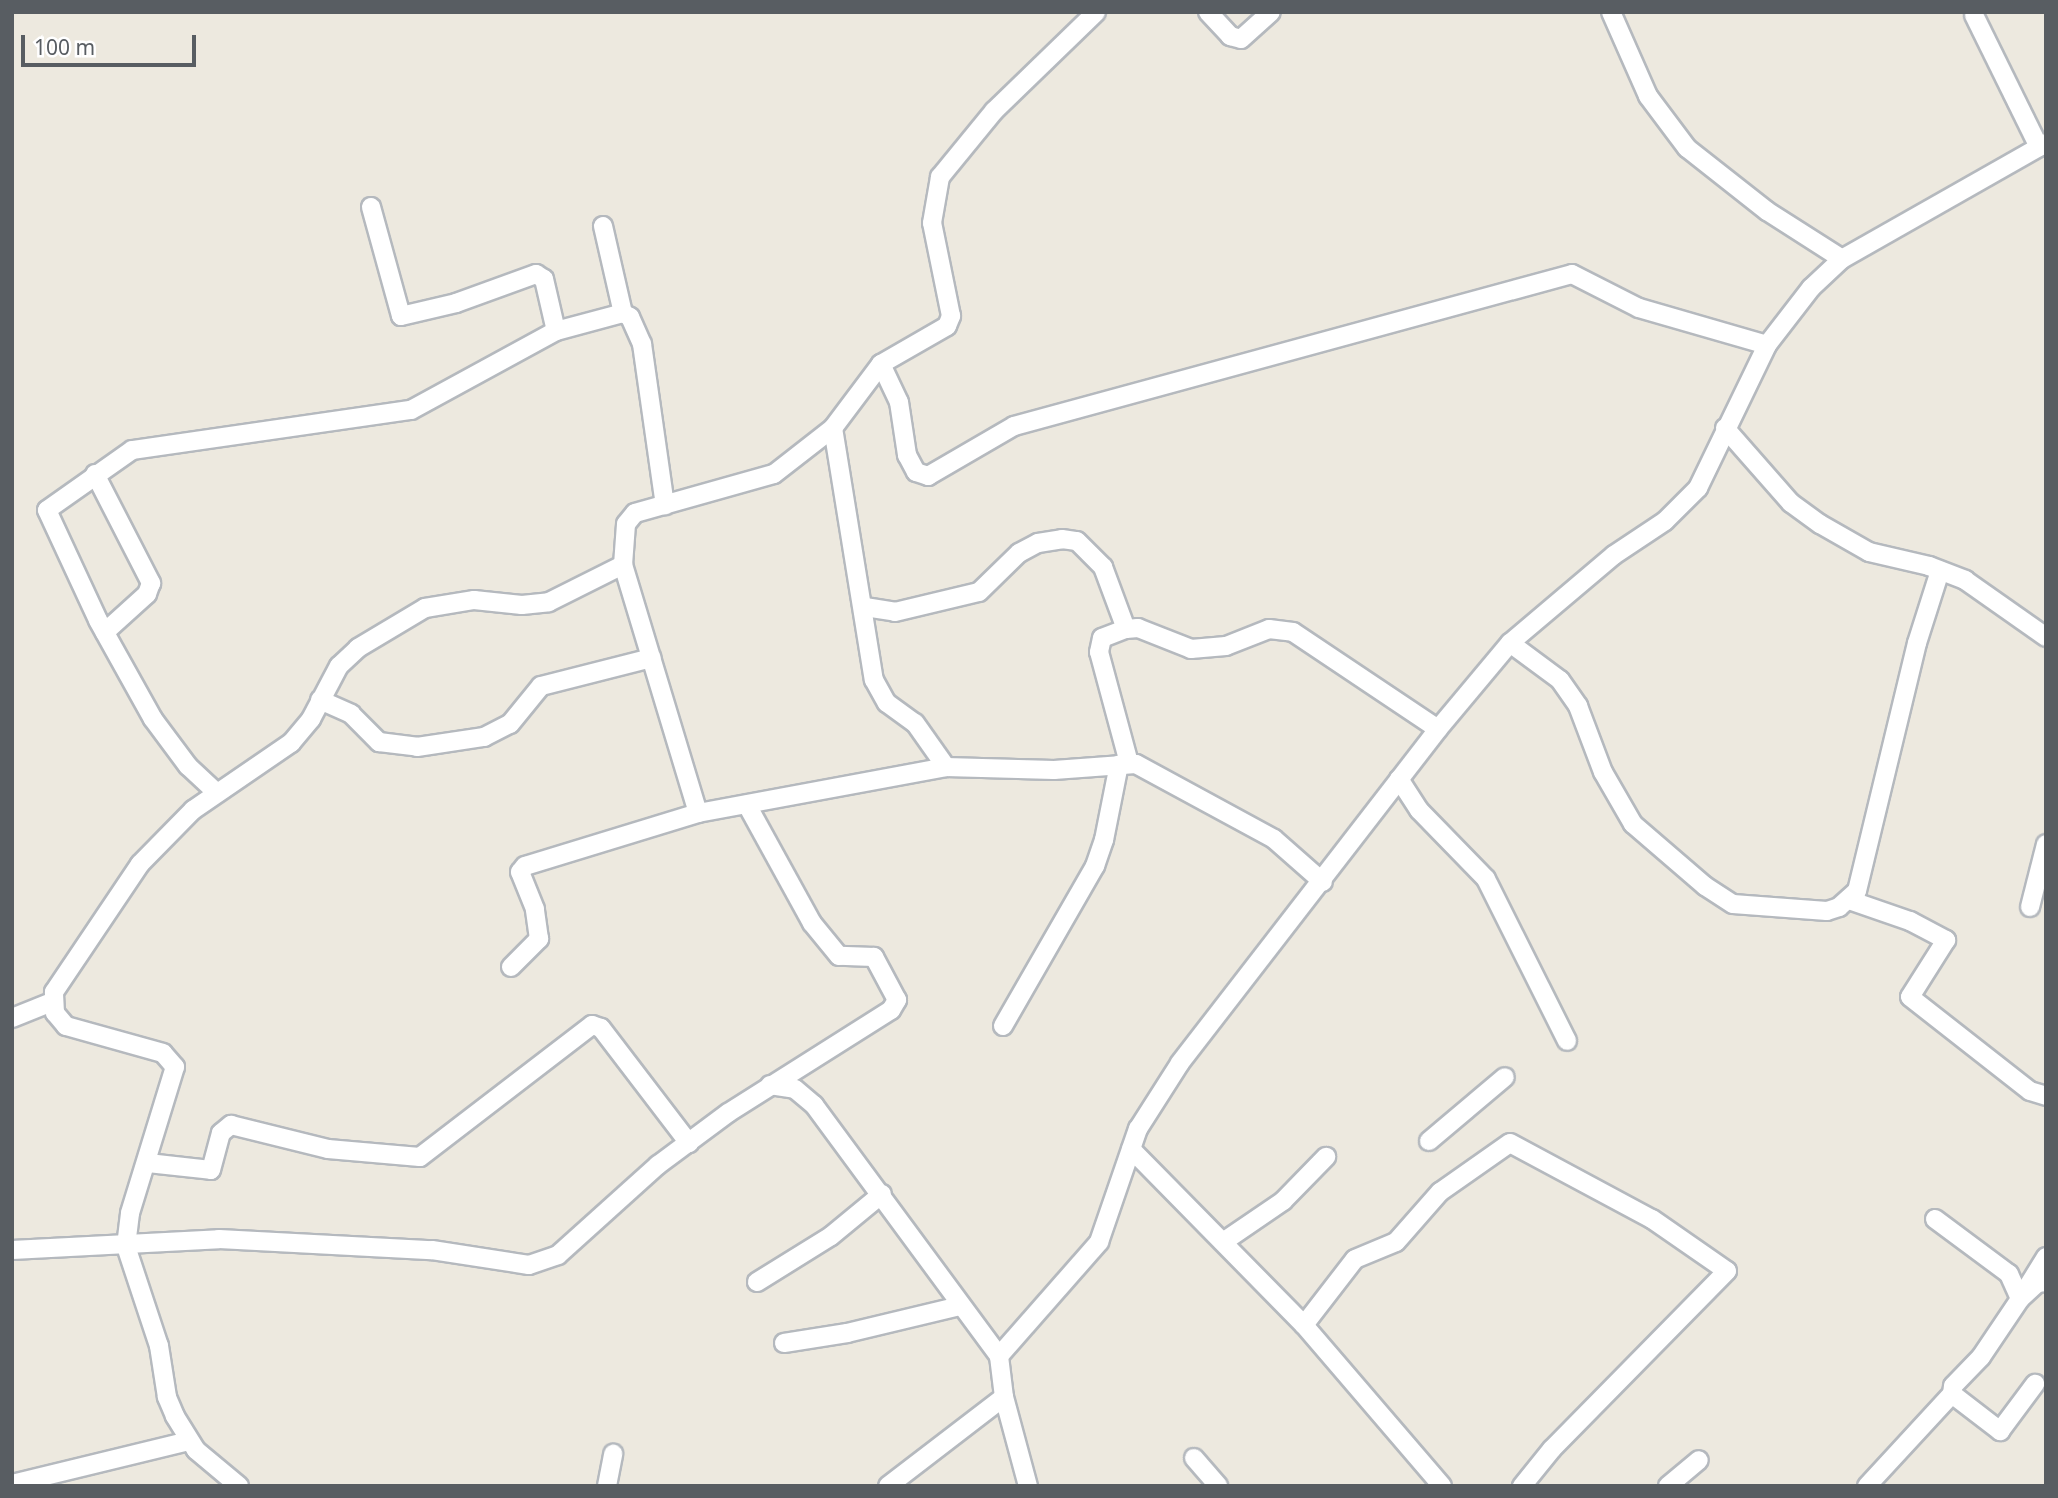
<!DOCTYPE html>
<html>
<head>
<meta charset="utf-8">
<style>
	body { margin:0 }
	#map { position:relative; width:2058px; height:1498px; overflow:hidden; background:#ede9df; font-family:"Noto Sans",sans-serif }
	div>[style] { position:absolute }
	.roads { filter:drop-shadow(2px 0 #b5b9be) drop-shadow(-2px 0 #b5b9be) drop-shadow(0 2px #b5b9be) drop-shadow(0 -2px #b5b9be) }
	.minor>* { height:18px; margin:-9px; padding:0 9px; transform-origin:9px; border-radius:9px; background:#fff }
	span { translate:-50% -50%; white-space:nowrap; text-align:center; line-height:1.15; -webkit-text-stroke:5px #fff; paint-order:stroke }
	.frame { position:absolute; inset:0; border:14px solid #585d62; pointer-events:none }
	.scale { position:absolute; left:21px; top:35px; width:175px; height:32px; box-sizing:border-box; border:4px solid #585d62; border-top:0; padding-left:9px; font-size:21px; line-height:24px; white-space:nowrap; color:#585d62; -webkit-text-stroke:5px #fff; paint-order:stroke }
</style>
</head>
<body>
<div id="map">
	<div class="roads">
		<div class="minor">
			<div style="left:1208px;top:12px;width:33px;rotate:47deg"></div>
			<div style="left:1230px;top:36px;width:11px;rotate:15deg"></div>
			<div style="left:1241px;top:39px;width:40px;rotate:-42deg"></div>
			<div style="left:1611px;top:12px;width:92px;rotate:66.2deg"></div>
			<div style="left:1648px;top:96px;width:65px;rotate:53.1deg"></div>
			<div style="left:1687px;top:148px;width:102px;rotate:38.2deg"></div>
			<div style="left:1767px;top:211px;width:89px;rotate:32.6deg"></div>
			<div style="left:1974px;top:15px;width:147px;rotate:63.8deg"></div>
			<div style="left:371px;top:207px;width:113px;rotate:74.6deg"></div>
			<div style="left:401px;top:316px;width:57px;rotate:-13.3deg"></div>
			<div style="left:456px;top:303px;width:85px;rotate:-19.9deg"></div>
			<div style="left:536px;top:274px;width:9px;rotate:32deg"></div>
			<div style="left:544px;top:279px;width:53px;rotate:77deg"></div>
			<div style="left:603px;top:226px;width:89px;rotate:77.1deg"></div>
			<div style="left:623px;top:313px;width:8px;rotate:30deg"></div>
			<div style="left:630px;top:317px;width:30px;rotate:66deg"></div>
			<div style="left:642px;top:344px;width:163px;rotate:81.9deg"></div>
			<div style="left:881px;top:364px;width:42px;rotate:64.7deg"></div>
			<div style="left:899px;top:402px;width:54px;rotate:81.4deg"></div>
			<div style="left:907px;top:455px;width:19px;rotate:62deg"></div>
			<div style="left:916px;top:472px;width:13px;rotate:18deg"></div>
			<div style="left:928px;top:476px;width:99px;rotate:-30.2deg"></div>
			<div style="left:1014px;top:426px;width:578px;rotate:-15.24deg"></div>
			<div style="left:1572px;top:274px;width:75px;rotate:26.9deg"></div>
			<div style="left:1639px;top:308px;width:133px;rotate:16.1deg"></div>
			<div style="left:833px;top:428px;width:255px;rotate:80.8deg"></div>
			<div style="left:874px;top:680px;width:26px;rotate:61deg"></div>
			<div style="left:887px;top:703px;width:34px;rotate:36deg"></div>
			<div style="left:915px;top:723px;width:54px;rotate:54.8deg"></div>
			<div style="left:1725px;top:428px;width:100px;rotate:48.7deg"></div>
			<div style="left:1791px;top:503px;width:36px;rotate:36deg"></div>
			<div style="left:1820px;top:524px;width:56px;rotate:29.7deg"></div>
			<div style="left:1869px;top:552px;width:62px;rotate:13.1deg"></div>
			<div style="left:1929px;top:566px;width:39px;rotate:21deg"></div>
			<div style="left:1965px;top:580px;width:99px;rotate:35.1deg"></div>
			<div style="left:95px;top:474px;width:123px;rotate:62.8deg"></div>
			<div style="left:151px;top:583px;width:12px;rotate:110deg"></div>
			<div style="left:147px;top:594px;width:57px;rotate:137.9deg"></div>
			<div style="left:865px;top:607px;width:30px;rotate:9deg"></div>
			<div style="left:895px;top:612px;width:86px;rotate:-13.4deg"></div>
			<div style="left:979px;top:592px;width:56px;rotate:-44.3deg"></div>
			<div style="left:1019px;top:553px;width:21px;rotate:-28deg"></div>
			<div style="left:1038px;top:543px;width:24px;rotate:-9deg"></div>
			<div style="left:1062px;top:539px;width:15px;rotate:8deg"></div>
			<div style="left:1077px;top:541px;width:37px;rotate:45deg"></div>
			<div style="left:1103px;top:567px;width:66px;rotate:69.6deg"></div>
			<div style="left:1510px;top:643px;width:62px;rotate:36.5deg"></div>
			<div style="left:1560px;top:680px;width:32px;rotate:55deg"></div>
			<div style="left:1578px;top:706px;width:71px;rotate:69.3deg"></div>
			<div style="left:1603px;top:772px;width:60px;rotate:60deg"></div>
			<div style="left:1633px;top:824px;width:95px;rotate:40.7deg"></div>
			<div style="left:1705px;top:886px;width:33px;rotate:33deg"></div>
			<div style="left:1733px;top:904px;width:94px;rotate:4.3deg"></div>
			<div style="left:1827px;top:911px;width:13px;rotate:-18deg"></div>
			<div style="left:1839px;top:907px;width:24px;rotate:-42deg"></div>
			<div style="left:1857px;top:891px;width:255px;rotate:-76.4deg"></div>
			<div style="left:1917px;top:643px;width:76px;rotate:-72.3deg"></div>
			<div style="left:320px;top:700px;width:34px;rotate:24deg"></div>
			<div style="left:351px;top:714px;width:40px;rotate:45deg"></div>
			<div style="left:379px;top:742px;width:38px;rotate:7deg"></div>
			<div style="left:417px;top:747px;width:68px;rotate:-8.5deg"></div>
			<div style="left:484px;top:737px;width:29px;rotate:-27deg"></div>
			<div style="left:510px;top:724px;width:49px;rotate:-50.8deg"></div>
			<div style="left:541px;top:686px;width:114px;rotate:-14.2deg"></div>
			<div style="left:1129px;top:763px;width:115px;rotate:-105.1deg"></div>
			<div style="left:1099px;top:652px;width:14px;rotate:-78deg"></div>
			<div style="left:1102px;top:638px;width:26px;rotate:-21deg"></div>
			<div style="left:1126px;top:629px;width:12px;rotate:-5deg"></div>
			<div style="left:1138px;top:628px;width:57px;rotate:21.6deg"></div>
			<div style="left:1191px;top:649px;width:35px;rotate:-5deg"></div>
			<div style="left:1226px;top:646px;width:46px;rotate:-21.6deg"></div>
			<div style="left:1269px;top:629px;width:24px;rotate:7deg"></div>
			<div style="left:1293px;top:632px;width:174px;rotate:33.8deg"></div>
			<div style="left:1399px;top:779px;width:37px;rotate:57deg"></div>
			<div style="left:1419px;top:810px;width:96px;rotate:45.8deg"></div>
			<div style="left:1486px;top:879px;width:181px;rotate:63.4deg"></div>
			<div style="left:217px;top:793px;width:40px;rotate:-137deg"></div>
			<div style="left:188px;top:766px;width:59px;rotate:-126.7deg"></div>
			<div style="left:153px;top:719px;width:113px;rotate:-119.1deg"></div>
			<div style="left:98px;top:620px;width:121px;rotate:-114.9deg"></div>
			<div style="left:47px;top:510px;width:104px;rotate:-35.2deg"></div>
			<div style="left:132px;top:450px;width:282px;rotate:-8.2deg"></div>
			<div style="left:411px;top:410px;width:165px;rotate:-28.6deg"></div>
			<div style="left:556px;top:331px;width:69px;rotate:-15deg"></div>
			<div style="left:698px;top:813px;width:259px;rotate:-106.8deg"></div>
			<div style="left:623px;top:565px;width:41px;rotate:-85.8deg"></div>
			<div style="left:626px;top:524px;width:14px;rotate:-51deg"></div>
			<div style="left:635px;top:513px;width:144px;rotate:-15.7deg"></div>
			<div style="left:774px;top:474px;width:75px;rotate:-37.9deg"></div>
			<div style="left:833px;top:428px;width:80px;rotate:-53.1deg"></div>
			<div style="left:881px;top:364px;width:76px;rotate:-29.9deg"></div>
			<div style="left:947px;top:326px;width:11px;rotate:-68deg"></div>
			<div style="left:951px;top:316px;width:95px;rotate:-101.5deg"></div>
			<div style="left:932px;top:223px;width:47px;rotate:-80.1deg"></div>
			<div style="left:940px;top:177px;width:85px;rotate:-50.7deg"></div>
			<div style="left:994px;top:111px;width:142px;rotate:-44.1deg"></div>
			<div style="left:1849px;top:900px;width:65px;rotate:19deg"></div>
			<div style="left:1910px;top:921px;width:41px;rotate:27.8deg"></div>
			<div style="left:1946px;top:940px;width:67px;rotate:122.3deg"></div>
			<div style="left:1910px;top:997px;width:152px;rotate:38.1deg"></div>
			<div style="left:2030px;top:1091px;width:17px;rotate:17deg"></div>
			<div style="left:2030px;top:907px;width:65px;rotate:-75.7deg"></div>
			<div style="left:511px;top:967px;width:40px;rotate:-45deg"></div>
			<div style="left:539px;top:939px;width:30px;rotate:-98deg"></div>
			<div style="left:535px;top:909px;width:40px;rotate:-112deg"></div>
			<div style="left:520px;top:872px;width:8px;rotate:-50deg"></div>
			<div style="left:525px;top:866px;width:181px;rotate:-17deg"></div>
			<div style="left:698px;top:813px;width:252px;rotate:-10.5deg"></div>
			<div style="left:946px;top:767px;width:108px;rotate:1.6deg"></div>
			<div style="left:1054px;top:770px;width:82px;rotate:-4.2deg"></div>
			<div style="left:1136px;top:764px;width:157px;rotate:28.5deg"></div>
			<div style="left:1274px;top:839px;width:65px;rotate:41.3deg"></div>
			<div style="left:12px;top:1018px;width:43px;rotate:-21.8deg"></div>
			<div style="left:1003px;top:1026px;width:185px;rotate:-60.1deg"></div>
			<div style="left:1095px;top:866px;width:28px;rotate:-71deg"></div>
			<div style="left:1104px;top:840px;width:77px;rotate:-78.8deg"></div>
			<div style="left:770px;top:1085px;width:25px;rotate:9deg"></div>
			<div style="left:795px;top:1089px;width:25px;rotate:40deg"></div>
			<div style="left:814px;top:1105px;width:312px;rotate:53.6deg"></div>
			<div style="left:1429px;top:1141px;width:99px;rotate:-40.1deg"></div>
			<div style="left:1131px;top:1149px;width:247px;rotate:45.5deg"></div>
			<div style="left:1304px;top:1325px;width:212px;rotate:49.4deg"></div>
			<div style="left:148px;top:1163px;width:63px;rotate:6.3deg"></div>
			<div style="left:211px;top:1170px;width:38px;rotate:-75deg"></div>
			<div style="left:221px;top:1133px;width:13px;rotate:-39deg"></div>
			<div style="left:231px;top:1125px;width:100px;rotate:13.9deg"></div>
			<div style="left:328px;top:1149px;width:92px;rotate:5deg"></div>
			<div style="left:420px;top:1157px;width:217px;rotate:-37.5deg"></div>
			<div style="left:592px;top:1025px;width:9px;rotate:18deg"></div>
			<div style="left:601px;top:1028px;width:145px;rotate:52.6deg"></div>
			<div style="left:1935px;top:1219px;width:92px;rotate:36.6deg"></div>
			<div style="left:2009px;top:1274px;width:27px;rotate:66deg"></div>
			<div style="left:2020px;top:1299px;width:70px;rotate:123.9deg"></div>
			<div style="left:1981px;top:1357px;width:40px;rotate:134deg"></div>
			<div style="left:1953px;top:1386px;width:8px;rotate:97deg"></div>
			<div style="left:1223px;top:1242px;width:73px;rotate:-34.3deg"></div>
			<div style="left:1283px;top:1201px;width:62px;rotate:-45.7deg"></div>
			<div style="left:12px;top:1250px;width:207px;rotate:-3deg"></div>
			<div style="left:219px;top:1239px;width:213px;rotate:3deg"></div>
			<div style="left:432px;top:1250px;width:98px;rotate:8.8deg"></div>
			<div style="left:529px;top:1265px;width:31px;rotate:-19deg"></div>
			<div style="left:558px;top:1255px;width:135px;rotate:-42deg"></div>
			<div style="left:658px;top:1165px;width:87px;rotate:-36.6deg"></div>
			<div style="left:728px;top:1113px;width:193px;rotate:-32.3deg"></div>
			<div style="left:891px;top:1010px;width:12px;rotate:-59deg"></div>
			<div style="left:897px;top:1000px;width:49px;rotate:-118.1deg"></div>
			<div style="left:874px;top:957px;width:35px;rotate:-178deg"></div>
			<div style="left:839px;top:956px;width:43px;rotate:-129.3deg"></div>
			<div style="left:812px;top:923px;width:135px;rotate:-118.8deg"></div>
			<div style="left:2046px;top:1257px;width:49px;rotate:121.8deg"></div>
			<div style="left:2020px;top:1299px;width:23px;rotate:-43deg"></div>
			<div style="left:2037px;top:1283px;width:9px;rotate:-6deg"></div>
			<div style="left:757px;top:1282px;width:87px;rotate:-31.9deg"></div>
			<div style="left:831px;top:1236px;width:66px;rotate:-39.5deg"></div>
			<div style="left:1304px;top:1325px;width:83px;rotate:-52.3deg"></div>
			<div style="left:1355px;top:1259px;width:44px;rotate:-22.5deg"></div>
			<div style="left:1396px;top:1242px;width:67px;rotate:-48.7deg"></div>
			<div style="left:1440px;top:1192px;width:85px;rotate:-35deg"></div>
			<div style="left:1510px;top:1143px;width:161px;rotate:28.2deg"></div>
			<div style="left:1652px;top:1219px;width:91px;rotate:34.7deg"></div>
			<div style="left:1727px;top:1271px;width:250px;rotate:134.5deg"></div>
			<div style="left:1552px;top:1449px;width:48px;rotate:129deg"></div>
			<div style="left:784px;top:1343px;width:64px;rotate:-9deg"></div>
			<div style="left:847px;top:1333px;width:116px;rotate:-13.4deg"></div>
			<div style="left:1194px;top:1458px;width:37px;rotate:49deg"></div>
			<div style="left:12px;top:1484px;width:181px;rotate:-13.7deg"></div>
			<div style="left:239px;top:1486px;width:56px;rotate:-140.1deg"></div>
			<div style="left:196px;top:1450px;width:40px;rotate:-122deg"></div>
			<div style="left:175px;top:1416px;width:21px;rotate:-113deg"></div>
			<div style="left:167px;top:1397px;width:52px;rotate:-98.9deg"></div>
			<div style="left:159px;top:1346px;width:105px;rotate:-108.3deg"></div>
			<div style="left:126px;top:1246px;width:33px;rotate:-83deg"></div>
			<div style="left:130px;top:1213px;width:153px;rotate:-72.9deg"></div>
			<div style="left:175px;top:1067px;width:18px;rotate:-131deg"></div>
			<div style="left:163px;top:1053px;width:101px;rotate:-164.4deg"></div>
			<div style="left:66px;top:1026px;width:17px;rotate:-130deg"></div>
			<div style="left:55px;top:1013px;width:21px;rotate:-93deg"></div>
			<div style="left:54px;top:992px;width:154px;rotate:-56.1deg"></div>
			<div style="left:140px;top:864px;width:76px;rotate:-45.5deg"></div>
			<div style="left:193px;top:810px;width:119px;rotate:-34.4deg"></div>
			<div style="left:291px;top:743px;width:31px;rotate:-50deg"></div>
			<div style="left:311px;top:719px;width:60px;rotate:-62.2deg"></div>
			<div style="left:339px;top:666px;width:26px;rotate:-43deg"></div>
			<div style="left:358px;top:648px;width:78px;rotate:-30.8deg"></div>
			<div style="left:425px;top:608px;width:50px;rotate:-9.3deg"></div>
			<div style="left:474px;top:600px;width:48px;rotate:5.9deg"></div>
			<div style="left:522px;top:605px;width:27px;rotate:-6deg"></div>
			<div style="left:549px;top:602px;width:83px;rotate:-26.6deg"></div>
			<div style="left:607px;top:1486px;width:33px;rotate:-79deg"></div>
			<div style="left:888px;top:1486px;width:146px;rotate:-37.5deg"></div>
			<div style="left:1028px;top:1486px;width:92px;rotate:-105.1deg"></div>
			<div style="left:1004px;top:1397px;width:41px;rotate:-97deg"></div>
			<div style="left:999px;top:1356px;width:152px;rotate:-48.7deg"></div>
			<div style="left:1099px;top:1242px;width:120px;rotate:-71deg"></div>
			<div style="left:1138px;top:1129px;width:78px;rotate:-57.5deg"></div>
			<div style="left:1180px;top:1063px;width:422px;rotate:-52.3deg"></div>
			<div style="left:1438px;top:729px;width:112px;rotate:-50.1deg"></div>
			<div style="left:1510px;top:643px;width:136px;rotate:-40.2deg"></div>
			<div style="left:1614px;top:555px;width:61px;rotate:-33.7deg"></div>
			<div style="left:1665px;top:521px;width:47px;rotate:-45deg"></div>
			<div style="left:1698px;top:488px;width:159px;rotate:-64.2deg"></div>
			<div style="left:1767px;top:345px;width:72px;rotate:-52.3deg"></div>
			<div style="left:1811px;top:288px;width:42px;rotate:-43.1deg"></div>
			<div style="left:1842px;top:259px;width:235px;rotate:-29.6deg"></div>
			<div style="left:1668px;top:1486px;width:40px;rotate:-40deg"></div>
			<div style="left:1867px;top:1486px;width:125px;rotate:-47.3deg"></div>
			<div style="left:1952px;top:1394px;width:61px;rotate:37.6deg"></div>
			<div style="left:2000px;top:1431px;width:59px;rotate:-53.3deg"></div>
		</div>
	</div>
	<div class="frame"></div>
	<div class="scale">100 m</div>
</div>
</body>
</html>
